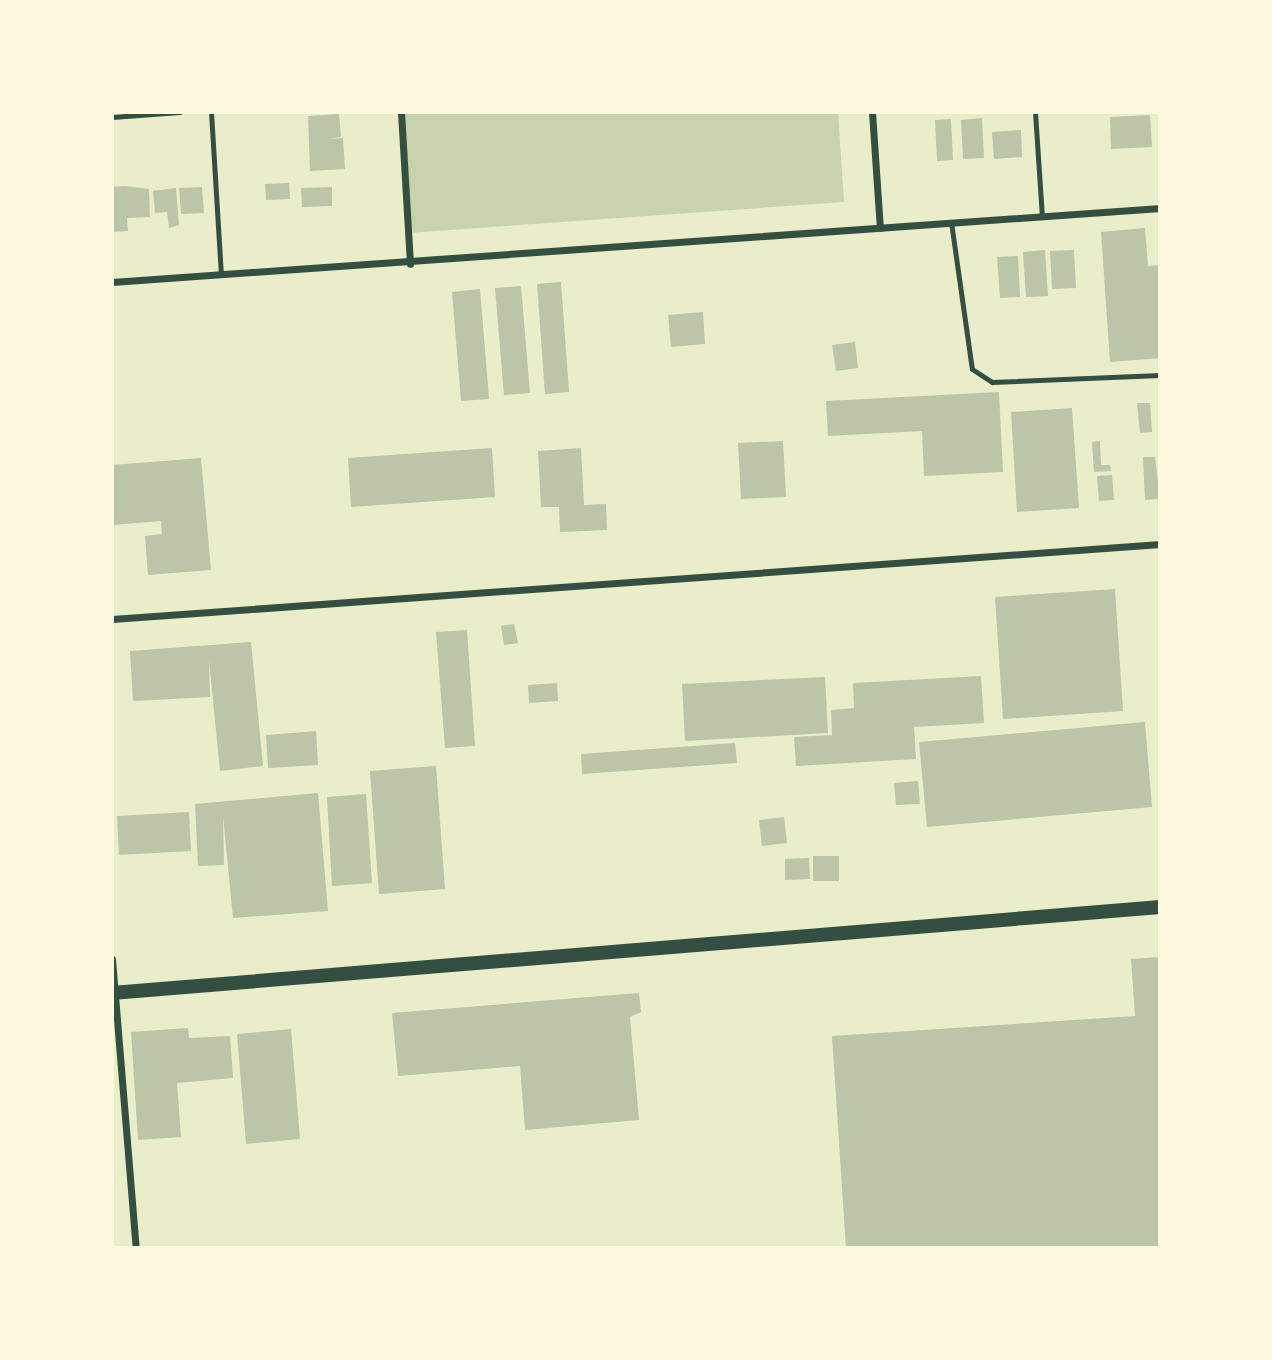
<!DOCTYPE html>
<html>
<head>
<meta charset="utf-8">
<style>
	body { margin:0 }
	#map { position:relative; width:1272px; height:1360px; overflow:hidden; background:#e9edc9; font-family:"PT Sans",sans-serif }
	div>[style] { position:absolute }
	.green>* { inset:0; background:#cad2ad }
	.building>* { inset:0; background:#bcc5a7 }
	.service>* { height:5px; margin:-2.5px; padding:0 2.5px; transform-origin:2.5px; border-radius:2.5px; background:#344e41 }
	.minor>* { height:7px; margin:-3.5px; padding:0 3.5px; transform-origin:3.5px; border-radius:3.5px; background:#344e41 }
	.secondary>* { height:14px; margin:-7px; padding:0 7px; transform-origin:7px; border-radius:7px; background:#344e41 }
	span { translate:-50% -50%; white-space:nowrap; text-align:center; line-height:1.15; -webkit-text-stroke:7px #fefae0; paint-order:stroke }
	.frame { position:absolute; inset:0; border:114px solid #fefae0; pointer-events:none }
</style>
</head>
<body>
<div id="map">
	<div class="green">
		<div style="clip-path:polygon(398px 112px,838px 112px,844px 202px,407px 233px)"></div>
	</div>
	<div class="building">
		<div style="clip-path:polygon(339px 114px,341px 137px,327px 139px,343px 138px,345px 169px,310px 171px,308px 116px)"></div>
		<div style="clip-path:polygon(1150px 115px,1152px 147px,1111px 149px,1110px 117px)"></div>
		<div style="clip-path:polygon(982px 118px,984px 158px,963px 159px,961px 120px)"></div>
		<div style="clip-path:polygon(951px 119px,953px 160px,937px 161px,935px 120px)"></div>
		<div style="clip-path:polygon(1021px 130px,1022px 157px,994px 159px,992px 132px)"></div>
		<div style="clip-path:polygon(289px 183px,290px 199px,266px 200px,265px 184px)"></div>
		<div style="clip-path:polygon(125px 186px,149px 189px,150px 217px,127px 218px,128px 231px,112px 232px,112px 187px)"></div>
		<div style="clip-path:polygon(202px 187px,204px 213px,181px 214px,179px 188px)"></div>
		<div style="clip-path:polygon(332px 187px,332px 206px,302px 207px,301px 188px)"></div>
		<div style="clip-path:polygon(176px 188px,179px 225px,169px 228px,167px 212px,155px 213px,153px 191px)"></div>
		<div style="clip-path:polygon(1145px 228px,1148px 266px,1160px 265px,1160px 358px,1110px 362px,1101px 232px)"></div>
		<div style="clip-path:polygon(1045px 250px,1048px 296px,1026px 297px,1023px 252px)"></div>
		<div style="clip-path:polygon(1074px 250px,1076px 288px,1052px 289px,1050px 251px)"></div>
		<div style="clip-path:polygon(1018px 256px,1020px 297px,1000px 298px,997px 257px)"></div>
		<div style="clip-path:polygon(561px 282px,569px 392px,545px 394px,537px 284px)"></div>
		<div style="clip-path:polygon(521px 286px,530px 393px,504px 395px,495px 288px)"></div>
		<div style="clip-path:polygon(480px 289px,489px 399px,461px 401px,452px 292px)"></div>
		<div style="clip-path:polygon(703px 312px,705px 344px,671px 347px,668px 315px)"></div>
		<div style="clip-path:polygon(855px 342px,858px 368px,836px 371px,832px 345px)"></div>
		<div style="clip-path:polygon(999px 392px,1003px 472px,924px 476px,922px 431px,828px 436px,826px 401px)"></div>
		<div style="clip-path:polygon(1137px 403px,1150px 403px,1152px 432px,1140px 433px)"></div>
		<div style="clip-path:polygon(1072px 408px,1079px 508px,1017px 512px,1011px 412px)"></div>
		<div style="clip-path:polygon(783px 441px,786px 497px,741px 499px,738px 443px)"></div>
		<div style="clip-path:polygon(1100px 441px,1101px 465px,1110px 465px,1111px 471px,1094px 472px,1092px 442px)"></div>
		<div style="clip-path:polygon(492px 448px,495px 497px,351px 507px,348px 458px)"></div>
		<div style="clip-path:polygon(581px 448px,584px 505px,606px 504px,607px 530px,560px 532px,559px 507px,541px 507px,538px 451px)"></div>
		<div style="clip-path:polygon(1143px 457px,1155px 457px,1160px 499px,1145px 500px)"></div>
		<div style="clip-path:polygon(201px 458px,211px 570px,148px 575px,145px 536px,162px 534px,161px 521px,112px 525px,112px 465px)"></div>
		<div style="clip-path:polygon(1112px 475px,1114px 500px,1099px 501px,1097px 476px)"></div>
		<div style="clip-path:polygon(1115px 589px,1123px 711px,1003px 719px,995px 597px)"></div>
		<div style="clip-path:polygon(514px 624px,518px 643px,504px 645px,501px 626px)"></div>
		<div style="clip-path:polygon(467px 630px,475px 746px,445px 748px,436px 632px)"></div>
		<div style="clip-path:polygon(251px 642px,263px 766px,220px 771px,209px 660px,210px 697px,133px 701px,130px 651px)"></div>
		<div style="clip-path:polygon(981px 676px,984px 723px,914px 727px,916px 759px,796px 766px,794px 737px,832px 735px,831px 710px,854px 708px,853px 683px)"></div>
		<div style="clip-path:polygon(825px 677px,828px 733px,685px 741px,682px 684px)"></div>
		<div style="clip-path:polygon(557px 683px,558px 701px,529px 703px,528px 685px)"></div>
		<div style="clip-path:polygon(1145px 722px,1152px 807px,927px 827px,919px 742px)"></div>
		<div style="clip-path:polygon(316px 731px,318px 765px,268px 768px,266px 735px)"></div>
		<div style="clip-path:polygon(735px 743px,737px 763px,582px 774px,581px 754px)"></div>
		<div style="clip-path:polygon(436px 766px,445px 889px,379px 894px,370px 771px)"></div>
		<div style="clip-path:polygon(918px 781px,920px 804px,896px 805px,894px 783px)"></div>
		<div style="clip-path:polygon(318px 793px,328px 911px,233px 918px,223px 816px,224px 865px,198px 866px,195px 804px)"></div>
		<div style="clip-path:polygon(366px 794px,372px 883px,332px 886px,327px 797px)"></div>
		<div style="clip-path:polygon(189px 812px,191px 851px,119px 855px,117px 816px)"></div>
		<div style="clip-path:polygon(784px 817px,787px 843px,762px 846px,759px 820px)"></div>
		<div style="clip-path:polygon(813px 856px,839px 856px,839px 881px,813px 881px)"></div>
		<div style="clip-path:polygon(809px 858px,810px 879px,785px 880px,785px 859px)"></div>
		<div style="clip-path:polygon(1160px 957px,1160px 1248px,846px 1248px,832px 1036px,1135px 1016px,1131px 959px)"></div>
		<div style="clip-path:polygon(639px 993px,641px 1012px,630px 1017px,639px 1120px,525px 1130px,520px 1066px,398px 1076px,392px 1013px)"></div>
		<div style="clip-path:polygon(188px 1028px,189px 1038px,230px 1036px,233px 1078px,177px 1083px,181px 1137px,138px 1140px,131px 1032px)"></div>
		<div style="clip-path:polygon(291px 1029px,300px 1139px,246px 1144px,237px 1034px)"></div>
	</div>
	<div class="service">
		<div style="left:211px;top:112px;width:163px;rotate:86.5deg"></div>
		<div style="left:1035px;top:112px;width:105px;rotate:86.2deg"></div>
		<div style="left:112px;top:117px;width:68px;rotate:-4.2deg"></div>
		<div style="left:951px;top:222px;width:148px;rotate:81.9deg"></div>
		<div style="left:972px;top:369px;width:24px;rotate:33deg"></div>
		<div style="left:992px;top:382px;width:168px;rotate:-2.4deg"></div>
	</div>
	<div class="minor">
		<div style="left:401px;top:112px;width:152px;rotate:86.6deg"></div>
		<div style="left:872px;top:112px;width:116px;rotate:86.1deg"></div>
		<div style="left:112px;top:282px;width:1051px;rotate:-4.04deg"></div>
		<div style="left:112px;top:619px;width:1051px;rotate:-4.09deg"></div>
		<div style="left:112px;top:959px;width:290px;rotate:85.3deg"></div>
	</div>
	<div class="secondary">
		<div style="left:112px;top:993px;width:1052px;rotate:-4.69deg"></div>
	</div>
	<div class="frame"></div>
</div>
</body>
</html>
